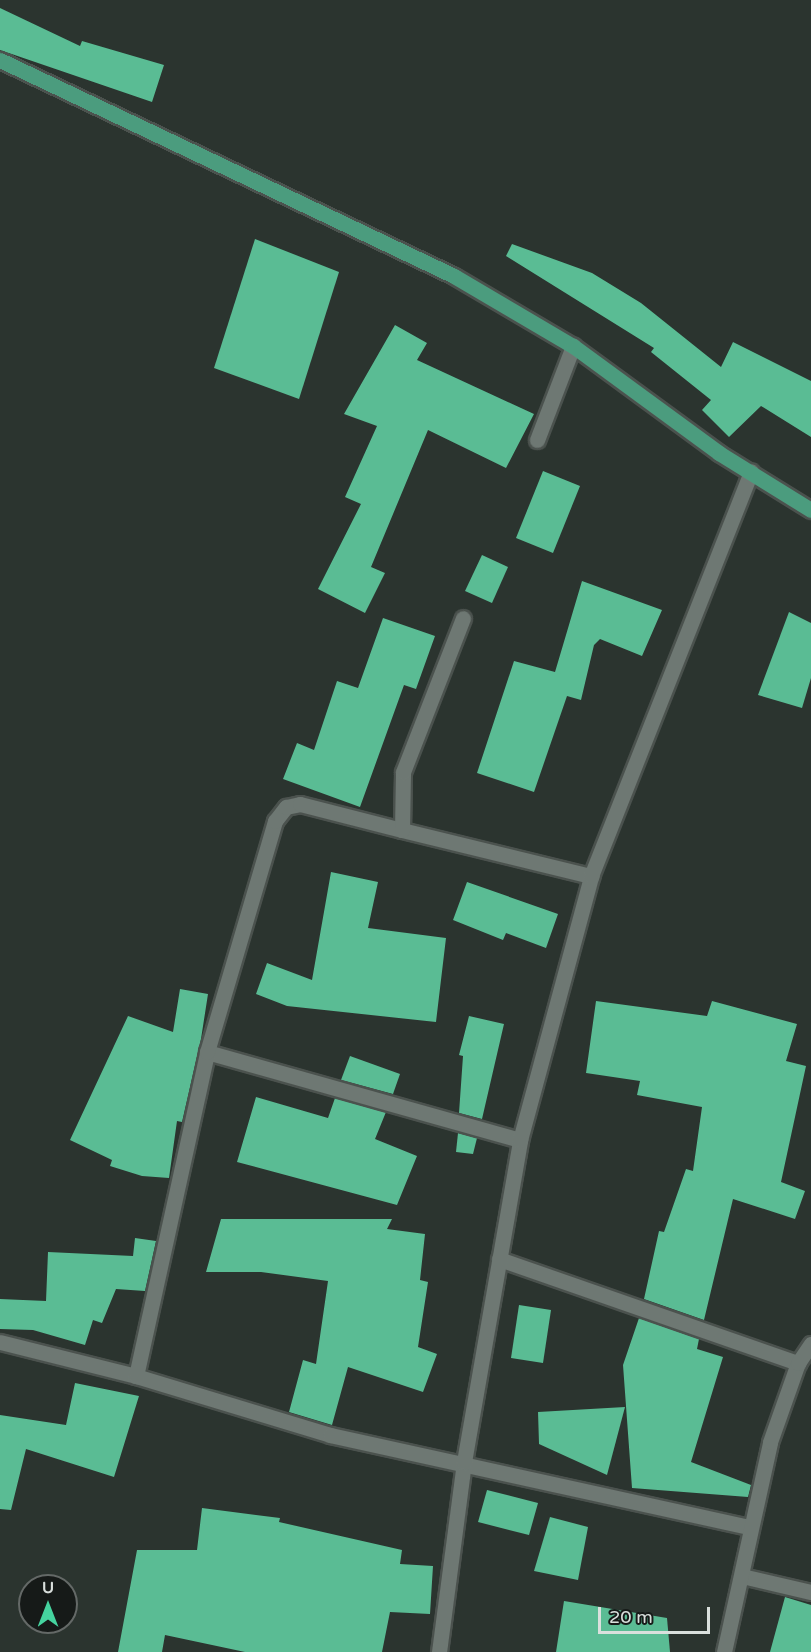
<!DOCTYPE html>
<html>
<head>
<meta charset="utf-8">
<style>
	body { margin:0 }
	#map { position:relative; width:811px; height:1652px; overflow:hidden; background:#2b342f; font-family:"Varela Round",sans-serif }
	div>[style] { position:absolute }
	.building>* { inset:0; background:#5abc94 }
	.roads { filter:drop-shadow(2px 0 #4b524e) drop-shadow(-2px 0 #4b524e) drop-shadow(0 2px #4b524e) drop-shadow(0 -2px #4b524e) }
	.minor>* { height:15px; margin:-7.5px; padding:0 7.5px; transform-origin:7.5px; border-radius:7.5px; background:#6e7873 }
	.major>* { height:15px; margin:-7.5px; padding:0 7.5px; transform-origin:7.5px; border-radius:7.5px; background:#4b9c7e }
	span { translate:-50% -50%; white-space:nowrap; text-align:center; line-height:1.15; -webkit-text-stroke:6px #161a18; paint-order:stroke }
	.north { position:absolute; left:18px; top:1574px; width:60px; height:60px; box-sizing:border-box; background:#161a18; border:2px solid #646967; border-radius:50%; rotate:0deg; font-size:16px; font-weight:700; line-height:24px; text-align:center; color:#dae0dd }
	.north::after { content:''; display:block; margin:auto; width:21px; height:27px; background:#45d49f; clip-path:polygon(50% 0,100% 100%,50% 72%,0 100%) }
	.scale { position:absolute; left:598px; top:1607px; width:112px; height:27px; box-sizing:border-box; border:3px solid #dae0dd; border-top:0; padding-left:8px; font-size:18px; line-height:21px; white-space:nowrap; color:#dae0dd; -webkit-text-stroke:4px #161a18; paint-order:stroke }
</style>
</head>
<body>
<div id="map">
	<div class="building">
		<div style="clip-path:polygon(0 8px,80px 46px,82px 41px,164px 65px,152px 102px,0 50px)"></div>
		<div style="clip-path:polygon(255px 239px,339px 272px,299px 399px,214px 368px)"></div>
		<div style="clip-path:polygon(512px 244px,592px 273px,641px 303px,721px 367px,733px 342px,811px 381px,811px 437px,761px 406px,729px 437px,702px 410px,711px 400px,651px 352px,654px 348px,506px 256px)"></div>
		<div style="clip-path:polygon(395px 325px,427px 343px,417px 360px,534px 414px,506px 468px,428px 430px,371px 567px,385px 573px,365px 613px,318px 589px,361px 504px,345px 497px,377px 426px,344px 414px)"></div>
		<div style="clip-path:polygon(543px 471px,580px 486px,553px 553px,516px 538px)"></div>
		<div style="clip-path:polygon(482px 555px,508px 567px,492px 603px,465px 591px)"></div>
		<div style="clip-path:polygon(582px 581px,662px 610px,642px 656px,600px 639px,594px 645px,581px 700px,567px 696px,534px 792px,477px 773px,514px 661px,555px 672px)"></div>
		<div style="clip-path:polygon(789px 612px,811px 623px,811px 678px,802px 708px,758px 695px)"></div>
		<div style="clip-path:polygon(383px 618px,435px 636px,416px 689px,404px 685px,360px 807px,283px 779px,297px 743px,314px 750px,337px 681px,358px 688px)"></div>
		<div style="clip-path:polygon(331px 872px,378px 882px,368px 928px,446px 938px,436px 1022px,287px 1006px,256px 994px,267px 963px,312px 980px)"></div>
		<div style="clip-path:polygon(467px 882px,558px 914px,546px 948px,506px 933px,503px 940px,453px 920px)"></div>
		<div style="clip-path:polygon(180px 989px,208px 994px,201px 1039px,182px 1122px,177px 1121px,169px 1178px,142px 1176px,110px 1166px,112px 1160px,70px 1140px,128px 1016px,173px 1032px)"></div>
		<div style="clip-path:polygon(596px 1001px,707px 1016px,712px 1001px,797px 1024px,786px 1061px,806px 1066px,781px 1182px,805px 1191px,795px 1219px,733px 1199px,704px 1320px,644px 1299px,659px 1231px,664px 1232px,686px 1169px,693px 1171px,702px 1107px,637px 1095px,640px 1081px,586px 1073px)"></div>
		<div style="clip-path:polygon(469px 1016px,504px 1024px,482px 1119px,459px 1113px,463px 1056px,459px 1055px)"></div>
		<div style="clip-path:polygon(350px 1056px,400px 1074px,393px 1094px,341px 1080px)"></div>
		<div style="clip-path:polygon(256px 1097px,328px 1118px,335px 1098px,386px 1112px,375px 1139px,417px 1156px,397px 1205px,237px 1162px)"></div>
		<div style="clip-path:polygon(458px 1133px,477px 1138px,473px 1154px,456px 1152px)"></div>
		<div style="clip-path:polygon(221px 1219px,392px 1219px,387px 1229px,425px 1234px,420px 1280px,428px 1282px,418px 1347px,437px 1354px,423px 1392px,348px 1367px,332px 1425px,289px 1412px,303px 1360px,316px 1364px,328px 1281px,261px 1272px,206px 1272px)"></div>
		<div style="clip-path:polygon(135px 1238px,156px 1241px,145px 1291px,116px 1289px,102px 1323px,93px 1320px,85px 1345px,33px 1330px,0 1329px,0 1299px,46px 1301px,48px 1252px,133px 1256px)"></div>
		<div style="clip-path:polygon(519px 1305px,551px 1310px,543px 1363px,511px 1358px)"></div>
		<div style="clip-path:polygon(639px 1318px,699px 1339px,697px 1349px,723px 1357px,691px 1462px,751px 1485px,748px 1497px,632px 1488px,623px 1365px)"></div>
		<div style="clip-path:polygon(75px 1383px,139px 1396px,114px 1477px,26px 1449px,11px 1510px,0 1509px,0 1415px,66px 1425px)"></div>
		<div style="clip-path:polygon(625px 1407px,607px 1475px,539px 1444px,538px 1412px)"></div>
		<div style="clip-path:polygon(487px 1490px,538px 1503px,529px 1535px,478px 1522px)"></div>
		<div style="clip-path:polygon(202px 1508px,280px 1518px,279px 1522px,402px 1550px,400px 1564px,433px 1566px,430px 1614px,390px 1612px,382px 1652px,245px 1652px,165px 1635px,162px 1652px,118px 1652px,137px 1550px,197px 1550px)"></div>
		<div style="clip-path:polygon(550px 1517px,588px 1527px,578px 1580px,534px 1571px)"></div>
		<div style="clip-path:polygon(785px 1597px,811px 1605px,811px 1652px,770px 1652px)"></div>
		<div style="clip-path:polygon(564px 1601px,667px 1618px,670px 1652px,556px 1652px)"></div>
	</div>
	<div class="roads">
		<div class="minor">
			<div style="left:537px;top:440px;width:101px;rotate:-69deg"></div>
			<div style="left:402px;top:830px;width:195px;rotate:13.7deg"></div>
			<div style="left:207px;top:1052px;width:325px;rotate:15.7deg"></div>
			<div style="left:499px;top:1259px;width:317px;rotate:19.2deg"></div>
			<div style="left:0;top:1342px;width:140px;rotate:14deg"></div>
			<div style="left:136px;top:1376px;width:203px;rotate:16.9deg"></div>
			<div style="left:330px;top:1435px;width:430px;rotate:12.4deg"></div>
			<div style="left:136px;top:1376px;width:332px;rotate:-77.6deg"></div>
			<div style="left:207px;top:1052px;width:241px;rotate:-73.6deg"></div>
			<div style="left:275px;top:821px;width:18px;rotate:-52deg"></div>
			<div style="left:286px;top:807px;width:14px;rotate:-12deg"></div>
			<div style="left:300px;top:804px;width:105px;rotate:14.3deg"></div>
			<div style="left:402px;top:830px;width:58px;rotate:-89deg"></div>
			<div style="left:403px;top:772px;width:165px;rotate:-68.7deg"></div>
			<div style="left:742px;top:1576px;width:71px;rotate:13.1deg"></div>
			<div style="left:439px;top:1652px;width:192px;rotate:-82.5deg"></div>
			<div style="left:464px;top:1462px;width:327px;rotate:-80.1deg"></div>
			<div style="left:520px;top:1140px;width:273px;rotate:-74.9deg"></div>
			<div style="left:591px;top:876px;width:435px;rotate:-68.4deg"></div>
			<div style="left:724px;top:1652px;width:215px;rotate:-77.6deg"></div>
			<div style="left:770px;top:1442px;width:84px;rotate:-70.5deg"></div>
			<div style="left:798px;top:1363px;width:23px;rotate:-56deg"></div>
		</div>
		<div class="major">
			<div style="left:0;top:60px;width:503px;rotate:25.44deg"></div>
			<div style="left:454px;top:276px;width:138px;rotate:30.5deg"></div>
			<div style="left:573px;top:346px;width:181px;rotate:36.2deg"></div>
			<div style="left:719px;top:453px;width:108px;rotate:31.8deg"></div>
		</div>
	</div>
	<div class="north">U</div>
	<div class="scale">20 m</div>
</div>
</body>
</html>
